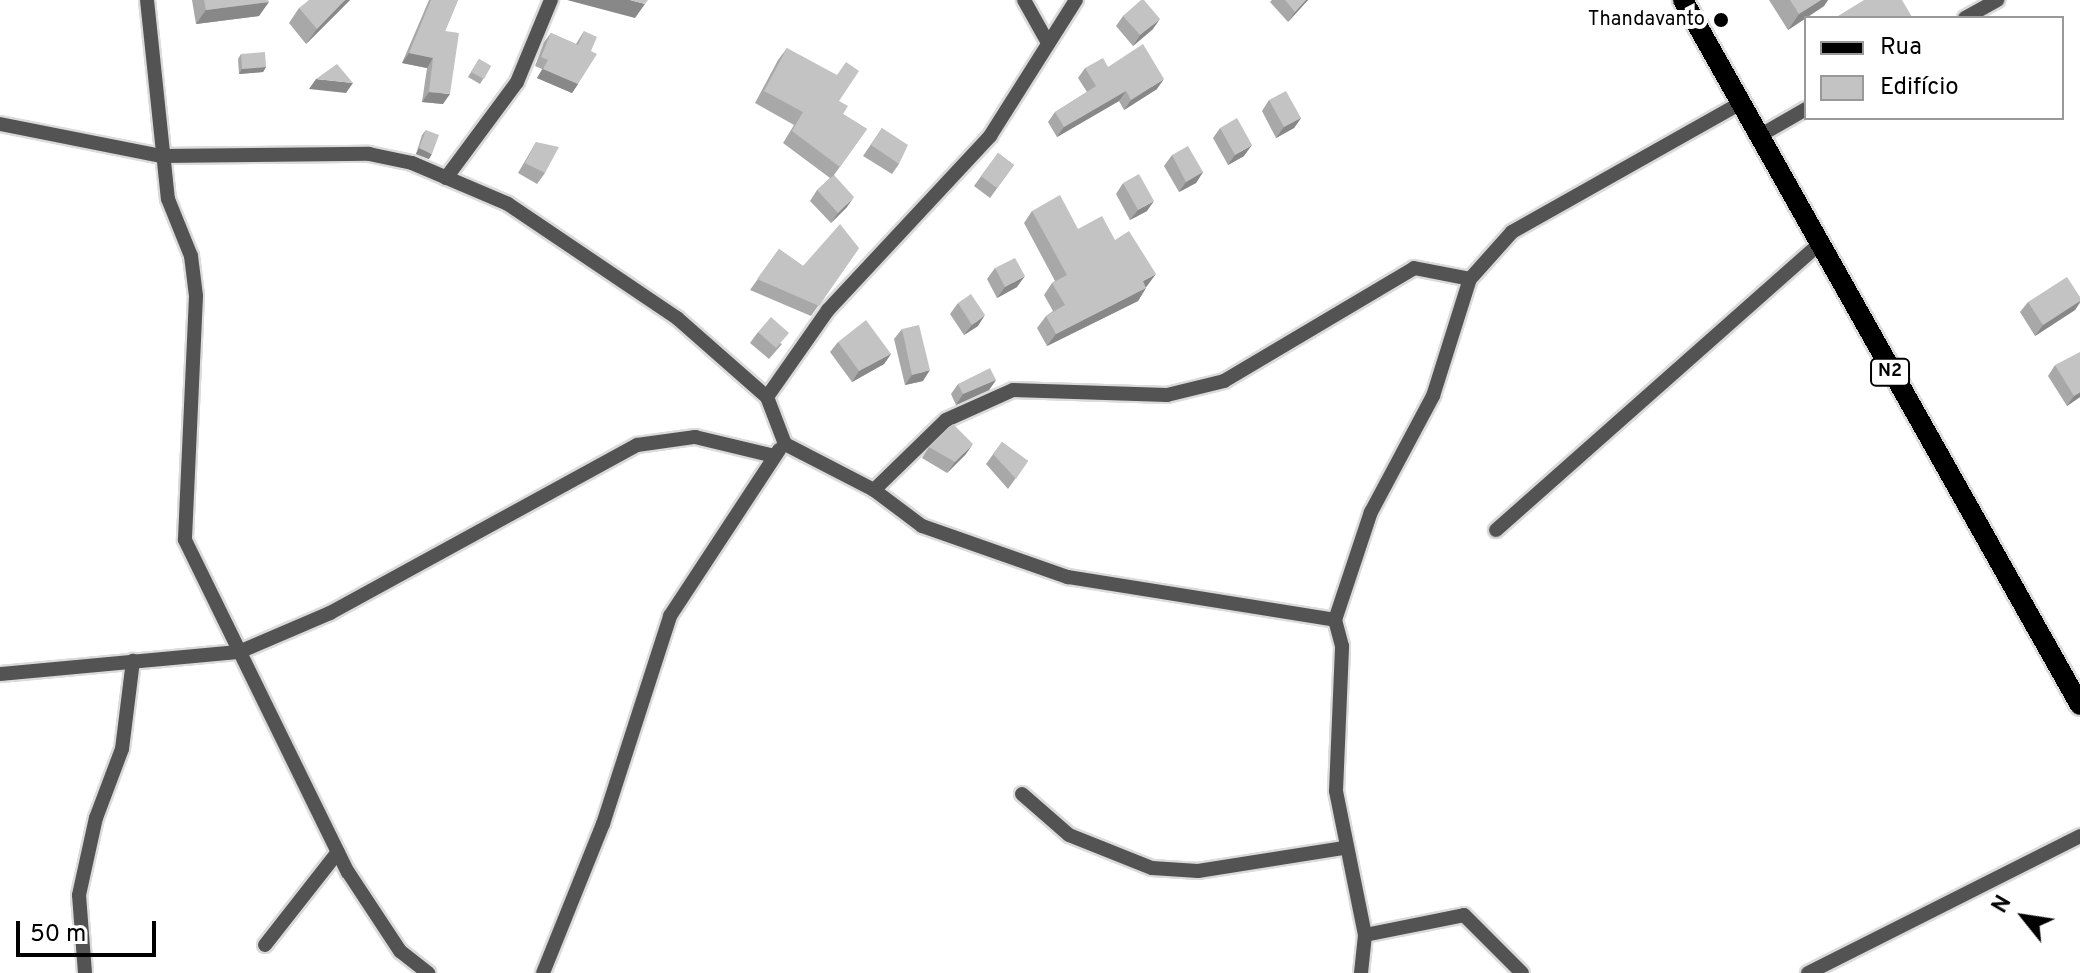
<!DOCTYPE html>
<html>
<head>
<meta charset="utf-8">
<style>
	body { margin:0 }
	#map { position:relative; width:2080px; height:973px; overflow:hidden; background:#fff; font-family:Overpass,sans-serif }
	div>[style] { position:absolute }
	.roads { filter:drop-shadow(2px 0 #dbdbdb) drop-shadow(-2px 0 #dbdbdb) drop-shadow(0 2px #dbdbdb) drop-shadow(0 -2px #dbdbdb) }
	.minor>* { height:14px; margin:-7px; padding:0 7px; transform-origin:7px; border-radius:7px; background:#535353 }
	.primary>* { height:20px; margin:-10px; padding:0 10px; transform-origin:10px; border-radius:10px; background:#000 }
	.wall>* { inset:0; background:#a8a8a8 }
	.shaded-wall>* { inset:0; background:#888 }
	.building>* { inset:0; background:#c3c3c3 }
	.dots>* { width:22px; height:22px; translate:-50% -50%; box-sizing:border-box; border:4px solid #fff; border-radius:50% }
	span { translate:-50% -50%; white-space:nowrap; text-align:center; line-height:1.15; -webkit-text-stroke:8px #fff; paint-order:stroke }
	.shield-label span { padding:2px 6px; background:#fff; border:2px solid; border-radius:6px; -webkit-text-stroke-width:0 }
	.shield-label { font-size:18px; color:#000; font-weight:700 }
	.poi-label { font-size:20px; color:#000 }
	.right { translate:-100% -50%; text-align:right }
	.legend { position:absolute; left:1804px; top:16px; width:260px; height:104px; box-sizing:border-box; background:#fff; border:2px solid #999; margin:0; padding:10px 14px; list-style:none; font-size:24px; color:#000 }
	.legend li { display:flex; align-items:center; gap:16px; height:40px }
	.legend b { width:40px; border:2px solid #999 }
	.north { position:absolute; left:1984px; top:877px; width:80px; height:80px; -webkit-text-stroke:6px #fff; paint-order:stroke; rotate:300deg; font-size:22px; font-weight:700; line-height:32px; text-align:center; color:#000 }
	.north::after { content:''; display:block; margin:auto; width:28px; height:36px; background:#000; clip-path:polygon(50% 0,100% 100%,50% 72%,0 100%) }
	.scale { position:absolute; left:16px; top:921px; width:140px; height:36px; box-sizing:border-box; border:4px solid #000; border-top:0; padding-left:10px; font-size:24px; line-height:28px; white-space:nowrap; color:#000; -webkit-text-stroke:6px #fff; paint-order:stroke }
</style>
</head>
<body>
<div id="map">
	<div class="roads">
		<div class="minor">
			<div style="left:147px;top:0;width:200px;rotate:84deg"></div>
			<div style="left:168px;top:199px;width:61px;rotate:68deg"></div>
			<div style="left:191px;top:256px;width:40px;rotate:82.9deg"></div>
			<div style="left:196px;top:296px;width:244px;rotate:92.6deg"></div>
			<div style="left:185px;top:540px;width:370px;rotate:63.9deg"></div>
			<div style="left:348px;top:872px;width:95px;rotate:56.6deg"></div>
			<div style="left:400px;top:951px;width:36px;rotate:38deg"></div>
			<div style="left:1024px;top:0;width:49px;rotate:60.8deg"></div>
			<div style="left:1965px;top:18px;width:37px;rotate:-29deg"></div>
			<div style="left:0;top:124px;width:165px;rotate:11.2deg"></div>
			<div style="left:162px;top:156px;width:207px;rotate:-0.6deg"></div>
			<div style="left:369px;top:154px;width:44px;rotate:11.8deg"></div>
			<div style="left:412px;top:163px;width:104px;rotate:23.1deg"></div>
			<div style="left:508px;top:204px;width:204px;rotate:34deg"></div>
			<div style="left:677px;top:318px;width:120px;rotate:41.3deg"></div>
			<div style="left:767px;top:397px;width:50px;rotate:69deg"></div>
			<div style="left:785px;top:444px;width:100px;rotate:27.3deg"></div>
			<div style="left:874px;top:490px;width:60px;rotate:36.9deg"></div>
			<div style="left:922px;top:526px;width:155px;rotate:19.3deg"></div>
			<div style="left:1068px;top:577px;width:270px;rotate:9.1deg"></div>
			<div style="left:1759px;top:136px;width:54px;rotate:-29.9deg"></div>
			<div style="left:446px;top:178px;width:119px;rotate:-53.5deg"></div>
			<div style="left:517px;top:82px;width:89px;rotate:-67.5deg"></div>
			<div style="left:767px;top:397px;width:106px;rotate:-55deg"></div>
			<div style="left:828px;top:310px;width:238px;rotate:-47deg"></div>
			<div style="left:990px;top:136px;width:161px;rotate:-57.7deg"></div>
			<div style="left:874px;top:490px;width:100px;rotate:-44.2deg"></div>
			<div style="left:946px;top:420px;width:73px;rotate:-24.1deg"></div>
			<div style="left:1013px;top:390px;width:154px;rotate:1.9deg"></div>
			<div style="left:1167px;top:395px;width:59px;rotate:-13.8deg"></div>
			<div style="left:1224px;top:381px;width:221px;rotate:-30.7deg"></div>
			<div style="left:1414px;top:268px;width:57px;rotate:11.1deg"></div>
			<div style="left:1496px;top:530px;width:431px;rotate:-41.5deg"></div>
			<div style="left:0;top:674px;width:240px;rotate:-5.3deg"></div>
			<div style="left:239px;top:652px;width:99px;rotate:-23.2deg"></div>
			<div style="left:330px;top:613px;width:350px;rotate:-28.7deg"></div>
			<div style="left:637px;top:445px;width:59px;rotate:-7.9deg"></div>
			<div style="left:695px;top:437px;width:81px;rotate:13.5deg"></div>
			<div style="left:1022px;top:794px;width:62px;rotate:41.1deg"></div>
			<div style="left:1069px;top:835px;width:89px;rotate:21.7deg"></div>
			<div style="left:1152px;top:868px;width:46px;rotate:3.7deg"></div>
			<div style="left:1198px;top:871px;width:148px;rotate:-9deg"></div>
			<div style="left:1365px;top:935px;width:101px;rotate:-11.4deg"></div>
			<div style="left:1464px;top:915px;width:82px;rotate:45deg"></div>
			<div style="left:265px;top:945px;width:118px;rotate:-51.9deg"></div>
			<div style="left:85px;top:973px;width:78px;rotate:-94.4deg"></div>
			<div style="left:79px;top:895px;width:79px;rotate:-77.6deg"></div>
			<div style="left:96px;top:818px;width:74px;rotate:-69.4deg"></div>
			<div style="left:122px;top:749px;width:89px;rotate:-82.9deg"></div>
			<div style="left:543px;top:973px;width:161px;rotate:-68.1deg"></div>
			<div style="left:603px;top:824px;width:219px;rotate:-72.1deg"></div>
			<div style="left:670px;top:616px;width:199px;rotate:-56.7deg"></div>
			<div style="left:1361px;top:973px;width:38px;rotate:-84deg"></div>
			<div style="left:1365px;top:935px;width:147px;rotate:-101.4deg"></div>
			<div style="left:1336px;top:791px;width:145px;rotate:-87.6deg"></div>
			<div style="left:1342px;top:646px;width:27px;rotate:-105deg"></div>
			<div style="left:1335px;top:620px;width:114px;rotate:-71.6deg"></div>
			<div style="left:1371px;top:512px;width:132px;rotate:-61.9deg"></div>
			<div style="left:1433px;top:396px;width:123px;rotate:-72.5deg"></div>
			<div style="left:1470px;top:279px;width:63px;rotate:-48.2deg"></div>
			<div style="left:1512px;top:232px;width:263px;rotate:-29.4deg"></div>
			<div style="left:1808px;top:973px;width:305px;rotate:-26.7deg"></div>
		</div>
		<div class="primary">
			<div style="left:1683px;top:0;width:809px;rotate:60.62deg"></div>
		</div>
	</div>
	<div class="wall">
		<div style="clip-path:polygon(192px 0,268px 0,259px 16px,196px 24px)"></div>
		<div style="clip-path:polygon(350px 0,306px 44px,289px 23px,299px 8px)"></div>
		<div style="clip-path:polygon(429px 0,458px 0,445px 31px,443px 104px,422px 102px,427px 68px,402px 63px)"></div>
		<div style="clip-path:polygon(1272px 0,1308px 0,1288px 22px,1270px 2px)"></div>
		<div style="clip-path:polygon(1769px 0,1828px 0,1824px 6px,1788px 30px)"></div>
		<div style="clip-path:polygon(1144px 1px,1153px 29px,1133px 46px,1116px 26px,1123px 16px)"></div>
		<div style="clip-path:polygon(584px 31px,578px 84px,572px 93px,537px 78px,542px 69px,535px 66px,544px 42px,551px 33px,576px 44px)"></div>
		<div style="clip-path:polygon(787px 48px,839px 101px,843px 114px,867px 129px,834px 175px,847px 207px,831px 223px,810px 201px,817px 190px,830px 178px,783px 143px,794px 125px,755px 103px,778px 60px)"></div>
		<div style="clip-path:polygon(241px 54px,266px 67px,263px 72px,239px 74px,238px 59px)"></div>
		<div style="clip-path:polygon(479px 59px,491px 66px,480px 84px,468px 77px)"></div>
		<div style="clip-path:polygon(1108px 67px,1157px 89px,1124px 110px,1119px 101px,1057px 137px,1048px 122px,1055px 112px,1087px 92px,1078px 78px,1085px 68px)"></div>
		<div style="clip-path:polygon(1269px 100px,1301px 118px,1294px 128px,1276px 138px,1262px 111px)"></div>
		<div style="clip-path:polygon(882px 128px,899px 164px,892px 174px,863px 156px)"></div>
		<div style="clip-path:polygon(1220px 128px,1244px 156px,1228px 165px,1213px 138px)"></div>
		<div style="clip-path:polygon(426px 130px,429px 159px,416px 154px,422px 135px)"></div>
		<div style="clip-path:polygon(536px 142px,545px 173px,537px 184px,518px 173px)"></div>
		<div style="clip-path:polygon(998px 153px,1014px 165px,990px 198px,974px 186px)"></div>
		<div style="clip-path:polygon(1172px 155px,1203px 172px,1196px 183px,1179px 192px,1164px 166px)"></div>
		<div style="clip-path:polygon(1123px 183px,1147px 211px,1130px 220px,1116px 194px)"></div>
		<div style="clip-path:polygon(1032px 211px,1078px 229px,1115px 240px,1147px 286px,1138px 301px,1047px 346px,1037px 328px,1046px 316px,1053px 311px,1044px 295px,1052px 283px,1055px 281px,1024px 223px)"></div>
		<div style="clip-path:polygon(859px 248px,811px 316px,750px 290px,779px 249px,803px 266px)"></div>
		<div style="clip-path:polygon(995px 268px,1017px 287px,997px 298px,987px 279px)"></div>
		<div style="clip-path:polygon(2080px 297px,2080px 303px,2075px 310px,2035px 336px,2020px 312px,2028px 302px)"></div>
		<div style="clip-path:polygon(958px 303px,978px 326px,964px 335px,950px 314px)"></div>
		<div style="clip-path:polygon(902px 329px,923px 381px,905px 385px,894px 339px)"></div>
		<div style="clip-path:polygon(758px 332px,782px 344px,769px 359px,750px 343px)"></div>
		<div style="clip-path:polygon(838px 342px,891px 354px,884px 364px,852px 382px,830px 352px)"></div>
		<div style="clip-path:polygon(2055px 365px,2080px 397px,2067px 406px,2048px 376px)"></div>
		<div style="clip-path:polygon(996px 380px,989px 390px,956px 405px,951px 394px,958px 384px)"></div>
		<div style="clip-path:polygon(1002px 442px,1028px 461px,1008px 489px,986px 464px)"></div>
		<div style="clip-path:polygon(929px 447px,966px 454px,947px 473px,922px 458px)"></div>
	</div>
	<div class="shaded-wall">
		<div style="clip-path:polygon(345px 0,350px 0,306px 44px,317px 29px)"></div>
		<div style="clip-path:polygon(567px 0,630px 0,645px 4px,635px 18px)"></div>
		<div style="clip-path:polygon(1306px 0,1308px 0,1288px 22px,1295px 12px)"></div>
		<div style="clip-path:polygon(1821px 0,1828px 0,1824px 6px,1788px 30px,1799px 14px)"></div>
		<div style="clip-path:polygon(269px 2px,259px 16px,196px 24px,206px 10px)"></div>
		<div style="clip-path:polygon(1160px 19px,1153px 29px,1133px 46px,1140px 35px)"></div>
		<div style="clip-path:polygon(409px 53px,433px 58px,427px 68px,402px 63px)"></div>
		<div style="clip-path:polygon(266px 67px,263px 72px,239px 74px,242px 69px)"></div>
		<div style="clip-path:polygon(543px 69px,578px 84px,572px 93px,537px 78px)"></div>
		<div style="clip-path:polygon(316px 79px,353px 83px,346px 93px,309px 89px)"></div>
		<div style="clip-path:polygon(1164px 79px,1157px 89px,1124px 110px,1131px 100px)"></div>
		<div style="clip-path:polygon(1126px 91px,1119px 101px,1057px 137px,1064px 127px)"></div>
		<div style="clip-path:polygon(429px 92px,450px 94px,443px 104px,422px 102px)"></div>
		<div style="clip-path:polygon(1301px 118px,1294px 128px,1276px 138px,1284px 127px)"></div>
		<div style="clip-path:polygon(1252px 145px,1244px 156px,1228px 165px,1235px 155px)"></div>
		<div style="clip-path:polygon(419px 148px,432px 154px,429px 159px,416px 154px)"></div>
		<div style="clip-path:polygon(1203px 172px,1196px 183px,1179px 192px,1186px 182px)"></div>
		<div style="clip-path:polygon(854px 197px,847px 207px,831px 223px,838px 213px)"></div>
		<div style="clip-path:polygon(1154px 201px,1147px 211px,1130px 220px,1138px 210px)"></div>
		<div style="clip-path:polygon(1156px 274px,1147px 286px,1134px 294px,1143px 281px)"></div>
		<div style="clip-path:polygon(1025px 276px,1017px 287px,997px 298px,1005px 287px)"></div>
		<div style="clip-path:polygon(1146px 288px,1138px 301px,1047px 346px,1056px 334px)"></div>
		<div style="clip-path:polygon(2080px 301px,2075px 310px,2035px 336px,2043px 325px)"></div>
		<div style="clip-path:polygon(985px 315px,978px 326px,964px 335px,972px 325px)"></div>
		<div style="clip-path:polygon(891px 354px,884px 364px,852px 382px,859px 371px)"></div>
		<div style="clip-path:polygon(930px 370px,923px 381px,905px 385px,912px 375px)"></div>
		<div style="clip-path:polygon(996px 380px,989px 390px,956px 405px,963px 394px)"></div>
		<div style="clip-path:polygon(2080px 392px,2080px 397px,2067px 406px,2074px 396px)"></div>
		<div style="clip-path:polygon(973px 444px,966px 454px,947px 473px,955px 462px)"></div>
	</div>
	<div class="building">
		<div style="clip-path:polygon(204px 0,268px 0,269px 2px,206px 10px)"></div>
		<div style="clip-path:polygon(309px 0,345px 0,317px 29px,299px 8px)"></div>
		<div style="clip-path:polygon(431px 0,458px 0,445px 31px,459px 33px,450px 94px,429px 92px,433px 58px,409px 53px)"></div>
		<div style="clip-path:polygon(630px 0,648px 0,645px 4px)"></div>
		<div style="clip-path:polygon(1141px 0,1144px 0,1160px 19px,1140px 35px,1123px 16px)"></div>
		<div style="clip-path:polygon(1285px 0,1306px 0,1295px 12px)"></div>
		<div style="clip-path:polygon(1790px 0,1821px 0,1799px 14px)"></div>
		<div style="clip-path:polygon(1864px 0,1902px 0,1912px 17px,1839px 18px,1838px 16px)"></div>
		<div style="clip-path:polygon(584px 31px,597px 37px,591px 51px,597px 54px,578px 84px,543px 69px,548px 60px,541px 57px,551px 33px,578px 45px)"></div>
		<div style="clip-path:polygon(1143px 44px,1164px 79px,1131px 100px,1126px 91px,1064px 127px,1055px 112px,1096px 86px,1085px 68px,1103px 58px,1108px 67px)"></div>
		<div style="clip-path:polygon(787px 48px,837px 75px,846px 62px,859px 71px,839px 101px,848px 106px,843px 114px,867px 129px,840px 167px,792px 131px,803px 112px,764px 91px)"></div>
		<div style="clip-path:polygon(265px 52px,266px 67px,242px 69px,241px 54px)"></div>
		<div style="clip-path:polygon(479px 59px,491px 66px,484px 79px,471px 72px)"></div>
		<div style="clip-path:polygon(337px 64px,353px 83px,316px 79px)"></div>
		<div style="clip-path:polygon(1286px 91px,1301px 118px,1284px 127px,1269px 100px)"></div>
		<div style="clip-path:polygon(1237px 118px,1252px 145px,1235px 155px,1220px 128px)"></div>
		<div style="clip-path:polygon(882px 128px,908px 145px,899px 164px,871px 145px)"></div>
		<div style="clip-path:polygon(426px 130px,439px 135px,432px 154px,419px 148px)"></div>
		<div style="clip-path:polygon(536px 142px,559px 147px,545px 173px,525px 163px)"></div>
		<div style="clip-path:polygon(1188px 146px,1203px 172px,1186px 182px,1172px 155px)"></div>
		<div style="clip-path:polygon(998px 153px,1014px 165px,997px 188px,981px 176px)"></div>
		<div style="clip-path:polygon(1139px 174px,1154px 201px,1138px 210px,1123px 183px)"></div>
		<div style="clip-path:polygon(834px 175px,854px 197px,838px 213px,817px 190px)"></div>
		<div style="clip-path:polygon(1060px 195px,1078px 229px,1102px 216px,1115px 240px,1129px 231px,1156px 274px,1143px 281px,1146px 288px,1056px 334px,1046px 316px,1065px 305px,1052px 283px,1067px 275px,1032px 211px)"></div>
		<div style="clip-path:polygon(840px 224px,859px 248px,819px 306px,757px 279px,779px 249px,803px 266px)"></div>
		<div style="clip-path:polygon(1015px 258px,1025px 276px,1005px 287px,995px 268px)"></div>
		<div style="clip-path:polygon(2067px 277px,2080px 297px,2080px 301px,2043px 325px,2028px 302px)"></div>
		<div style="clip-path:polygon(971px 294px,985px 315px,972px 325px,958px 303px)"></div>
		<div style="clip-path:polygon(771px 317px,789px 333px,776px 348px,758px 332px)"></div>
		<div style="clip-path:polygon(866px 320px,891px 354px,859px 371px,838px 342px)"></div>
		<div style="clip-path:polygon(919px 325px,930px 370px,912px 375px,902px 329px)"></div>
		<div style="clip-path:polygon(2080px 352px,2080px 392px,2074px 396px,2055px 365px)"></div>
		<div style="clip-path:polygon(990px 368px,996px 380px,963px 394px,958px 384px)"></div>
		<div style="clip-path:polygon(953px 424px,973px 444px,955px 462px,929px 447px)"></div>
		<div style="clip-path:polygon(1002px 442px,1028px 461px,1016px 479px,993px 454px)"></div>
	</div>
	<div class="dots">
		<div style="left:1721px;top:20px;background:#000"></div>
	</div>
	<div class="shield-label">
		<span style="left:1890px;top:372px">N2</span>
	</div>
	<div class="poi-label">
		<span class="right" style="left:1705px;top:20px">Thandavanto</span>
	</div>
	<ul class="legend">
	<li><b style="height:10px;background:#000"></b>Rua</li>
	<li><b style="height:22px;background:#c3c3c3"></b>Edifício</li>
	</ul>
	<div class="north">N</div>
	<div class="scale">50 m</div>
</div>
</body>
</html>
